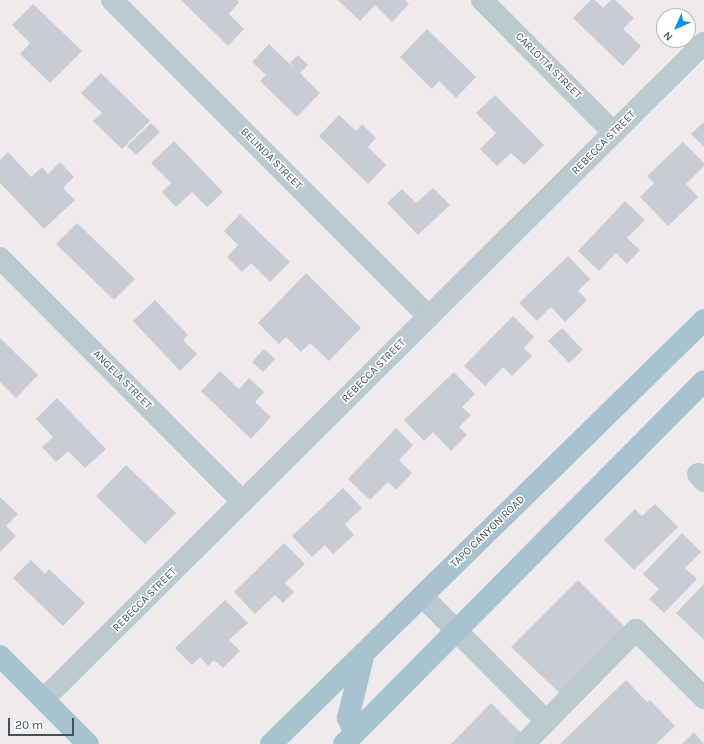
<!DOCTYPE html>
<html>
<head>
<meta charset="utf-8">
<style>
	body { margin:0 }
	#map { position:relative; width:704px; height:744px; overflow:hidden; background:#efebec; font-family:Karla,sans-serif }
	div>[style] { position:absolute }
	.building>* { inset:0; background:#c7cdd2 }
	.minor>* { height:22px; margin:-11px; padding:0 11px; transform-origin:11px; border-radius:11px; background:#bacad0 }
	.major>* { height:22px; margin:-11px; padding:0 11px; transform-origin:11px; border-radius:11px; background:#a8c2cf }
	span { translate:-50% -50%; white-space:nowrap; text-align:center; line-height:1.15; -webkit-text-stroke:3px #fff; paint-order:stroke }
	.street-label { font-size:11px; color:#42535b }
	.north { position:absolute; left:656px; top:8px; width:40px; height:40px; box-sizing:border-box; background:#fff; border:1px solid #b3babd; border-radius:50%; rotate:225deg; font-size:11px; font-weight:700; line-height:16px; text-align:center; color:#42535b }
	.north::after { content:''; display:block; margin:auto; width:14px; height:18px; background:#0591ef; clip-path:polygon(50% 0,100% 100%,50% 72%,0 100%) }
	.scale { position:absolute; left:8px; top:718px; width:66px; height:18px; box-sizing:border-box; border:2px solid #42535b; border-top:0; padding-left:5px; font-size:12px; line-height:14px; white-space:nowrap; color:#42535b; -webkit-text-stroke:3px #fff; paint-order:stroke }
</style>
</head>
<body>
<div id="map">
	<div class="building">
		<div style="clip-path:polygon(181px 0,237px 0,239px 2px,229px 14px,244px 29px,228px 46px)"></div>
		<div style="clip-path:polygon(338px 0,405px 0,409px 4px,392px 22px,375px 5px,360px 21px)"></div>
		<div style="clip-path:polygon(591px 0,595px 0,603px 8px,611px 0,615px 0,634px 18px,623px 29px,641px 46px,623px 66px,573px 18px)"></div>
		<div style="clip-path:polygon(33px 4px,82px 51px,50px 83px,20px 54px,30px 43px,12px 25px)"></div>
		<div style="clip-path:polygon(427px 29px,476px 77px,456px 98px,439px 81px,432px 89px,400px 57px)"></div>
		<div style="clip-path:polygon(269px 44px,295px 69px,290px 63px,298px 55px,308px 65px,300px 73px,320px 93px,297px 117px,260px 81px,266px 75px,252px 62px)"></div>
		<div style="clip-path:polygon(101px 73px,150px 121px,122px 149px,93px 121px,102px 113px,81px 93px)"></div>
		<div style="clip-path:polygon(495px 95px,544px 145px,524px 165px,511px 153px,497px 166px,480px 149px,496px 133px,476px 113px)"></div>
		<div style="clip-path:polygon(339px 115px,356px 131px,362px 124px,376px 138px,368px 147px,386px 165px,368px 184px,319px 136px)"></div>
		<div style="clip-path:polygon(704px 122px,704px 147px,691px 134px)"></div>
		<div style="clip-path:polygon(151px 123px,160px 132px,136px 155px,127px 146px)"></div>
		<div style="clip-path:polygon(174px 141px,223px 192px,207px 207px,192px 192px,176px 207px,162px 192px,171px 183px,151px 163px)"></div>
		<div style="clip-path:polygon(683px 142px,704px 163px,704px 166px,686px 184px,698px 197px,668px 226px,640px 197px,654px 183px,647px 176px)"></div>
		<div style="clip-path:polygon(8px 152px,31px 177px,42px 167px,48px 174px,60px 162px,74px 177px,63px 188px,75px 200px,44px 229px,0 183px,0 160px)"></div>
		<div style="clip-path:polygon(433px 188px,450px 205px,418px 235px,387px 203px,402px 189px,416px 203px)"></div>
		<div style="clip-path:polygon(625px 201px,645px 220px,627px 238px,640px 250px,627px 264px,616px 253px,599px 271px,578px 251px)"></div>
		<div style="clip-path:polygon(240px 214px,290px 262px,270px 282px,251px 263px,242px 272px,227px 257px,238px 245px,224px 231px)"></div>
		<div style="clip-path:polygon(77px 223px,135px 279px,114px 300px,56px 244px)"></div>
		<div style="clip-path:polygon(568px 256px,590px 279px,578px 291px,587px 300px,565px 322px,551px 307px,537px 321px,519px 303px)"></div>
		<div style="clip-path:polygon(306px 273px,361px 328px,329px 361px,310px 343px,301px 352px,286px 337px,279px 344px,258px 323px)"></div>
		<div style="clip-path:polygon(155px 300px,188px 335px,183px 340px,197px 354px,180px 371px,133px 321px)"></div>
		<div style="clip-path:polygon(513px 316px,534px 337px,524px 348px,532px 356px,512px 376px,503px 367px,485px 386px,464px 366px)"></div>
		<div style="clip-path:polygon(562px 328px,583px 350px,569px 363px,548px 341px)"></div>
		<div style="clip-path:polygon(0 338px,38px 375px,16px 398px,0 382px)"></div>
		<div style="clip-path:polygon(264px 349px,275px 359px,263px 372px,252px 362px)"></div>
		<div style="clip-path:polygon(220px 371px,239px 389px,249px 378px,264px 392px,255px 402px,271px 417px,251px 439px,201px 391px)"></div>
		<div style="clip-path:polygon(454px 372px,475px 394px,462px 407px,471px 415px,459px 427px,467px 435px,451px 451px,433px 432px,424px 441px,404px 420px)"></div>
		<div style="clip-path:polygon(57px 398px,106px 449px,85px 468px,68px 451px,56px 462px,42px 447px,53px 437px,36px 419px)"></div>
		<div style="clip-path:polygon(396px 428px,413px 445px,399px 460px,412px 473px,396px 490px,388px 482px,370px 500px,348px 479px)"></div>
		<div style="clip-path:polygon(126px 465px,176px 513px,145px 544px,96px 496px)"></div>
		<div style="clip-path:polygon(343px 488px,362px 508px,345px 524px,354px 535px,333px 554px,325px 545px,312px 557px,292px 536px)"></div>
		<div style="clip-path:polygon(0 497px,18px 514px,6px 526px,16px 536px,0 552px)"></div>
		<div style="clip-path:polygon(655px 504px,678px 527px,634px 570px,604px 540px,635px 509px,642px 516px)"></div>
		<div style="clip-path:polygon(682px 533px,701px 552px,685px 568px,697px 579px,664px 613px,649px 599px,659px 589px,643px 574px)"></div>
		<div style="clip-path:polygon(284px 543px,305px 564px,285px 583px,294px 592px,283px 603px,275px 595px,255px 614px,234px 592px)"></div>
		<div style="clip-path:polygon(31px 560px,45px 574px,49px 569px,85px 603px,63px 626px,13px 578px)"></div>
		<div style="clip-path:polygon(578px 580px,628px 630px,563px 696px,511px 647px)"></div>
		<div style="clip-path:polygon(704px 584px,704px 640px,676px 613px)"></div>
		<div style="clip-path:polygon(225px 600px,248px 623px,229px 640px,240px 651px,223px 668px,214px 660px,208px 666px,200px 657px,192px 665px,175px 648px)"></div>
		<div style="clip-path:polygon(626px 680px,647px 702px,650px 700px,675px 726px,656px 744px,560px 744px)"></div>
		<div style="clip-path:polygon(491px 703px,523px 735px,514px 744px,451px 744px)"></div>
		<div style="clip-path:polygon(694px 732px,704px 744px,682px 744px)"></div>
	</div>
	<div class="minor">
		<div style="left:112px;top:0;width:448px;rotate:45deg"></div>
		<div style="left:482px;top:0;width:187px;rotate:45.2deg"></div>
		<div style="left:0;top:258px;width:344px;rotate:45.1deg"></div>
		<div style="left:698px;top:474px;width:9px;rotate:49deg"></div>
		<div style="left:422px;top:596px;width:176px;rotate:45.2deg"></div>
		<div style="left:44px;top:699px;width:931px;rotate:-44.83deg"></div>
		<div style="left:524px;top:744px;width:160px;rotate:-45.5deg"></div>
		<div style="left:636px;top:630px;width:96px;rotate:45deg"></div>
	</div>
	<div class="major">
		<div style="left:0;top:656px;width:124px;rotate:45deg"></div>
		<div style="left:355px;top:733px;width:17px;rotate:-115deg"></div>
		<div style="left:348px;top:718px;width:67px;rotate:-76.2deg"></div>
		<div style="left:271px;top:744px;width:606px;rotate:-44.4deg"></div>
		<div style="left:344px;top:744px;width:511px;rotate:-45.24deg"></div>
	</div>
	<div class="street-label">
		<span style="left:548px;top:66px;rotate:45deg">CARLOTTA STREET</span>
		<span style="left:604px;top:143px;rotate:-45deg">REBECCA STREET</span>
		<span style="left:271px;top:159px;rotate:45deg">BELINDA STREET</span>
		<span style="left:374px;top:371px;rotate:-45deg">REBECCA STREET</span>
		<span style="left:122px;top:380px;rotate:45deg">ANGELA STREET</span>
		<span style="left:488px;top:532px;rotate:-44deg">TAPO CANYON ROAD</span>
		<span style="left:145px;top:600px;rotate:-45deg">REBECCA STREET</span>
	</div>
	<div class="north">N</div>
	<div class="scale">20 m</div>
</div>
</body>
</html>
